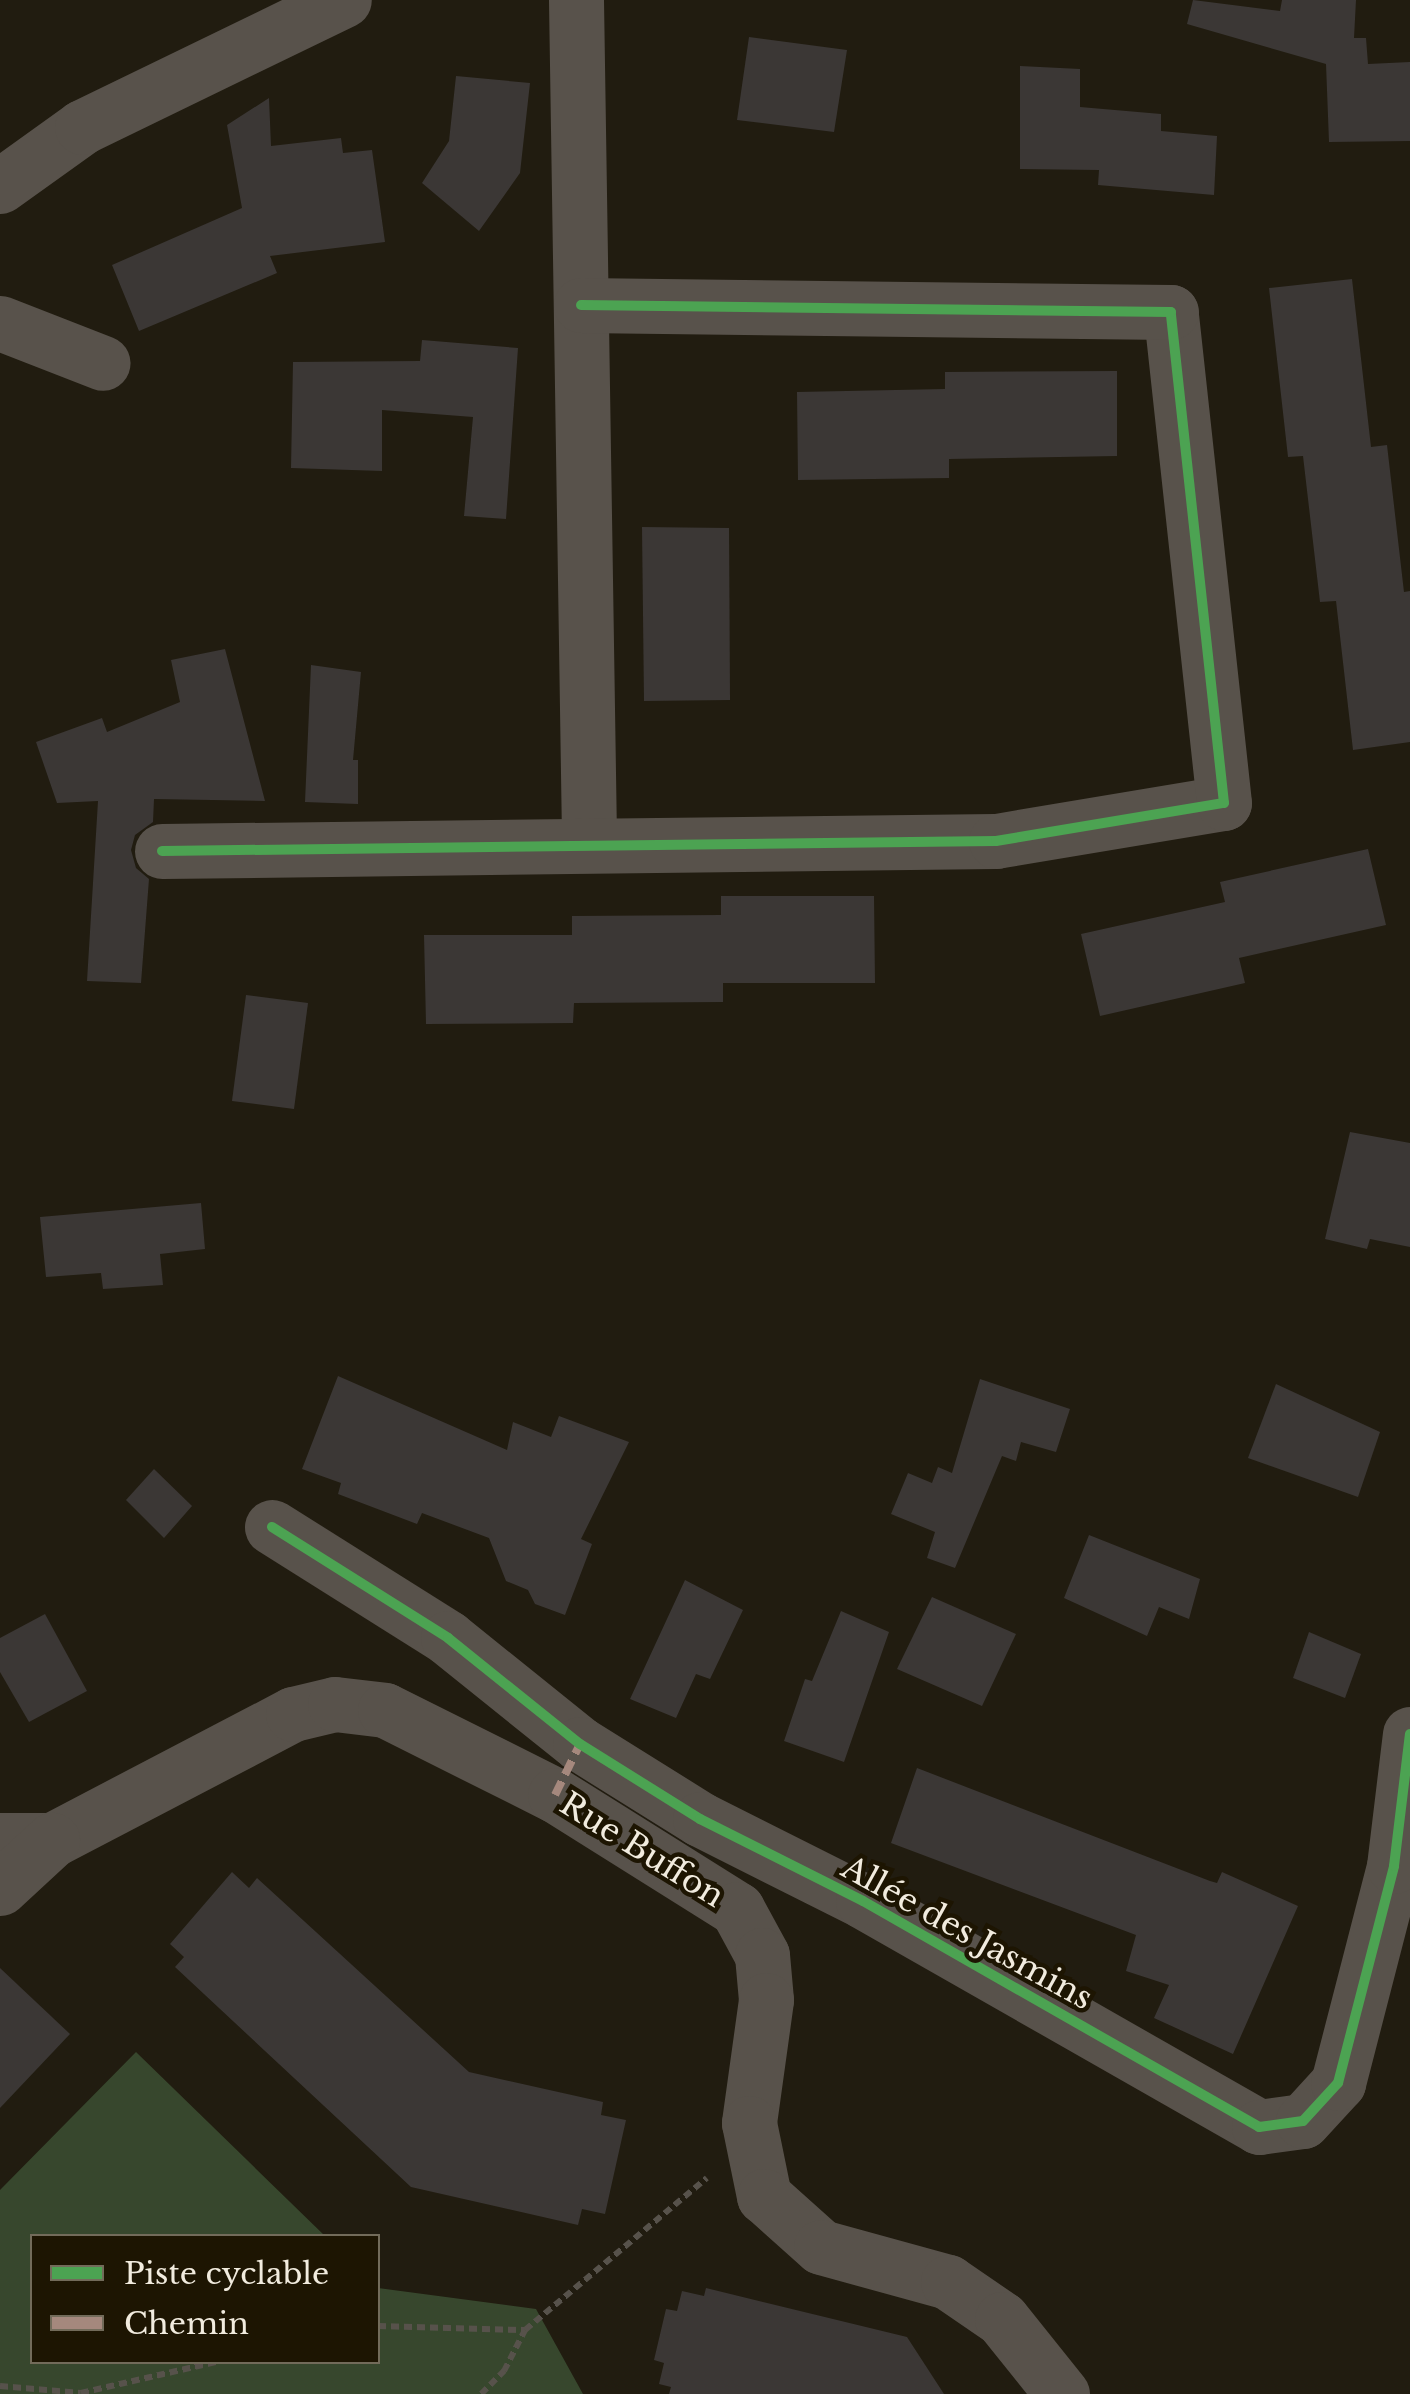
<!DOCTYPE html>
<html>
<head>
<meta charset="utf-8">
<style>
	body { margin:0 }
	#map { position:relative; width:1410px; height:2394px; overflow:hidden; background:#211c10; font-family:"Libre Baskerville",serif }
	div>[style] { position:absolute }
	.green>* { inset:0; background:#37472d }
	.building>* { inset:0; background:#3b3735 }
	.path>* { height:6px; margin-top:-3px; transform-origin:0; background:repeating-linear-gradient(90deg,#57524b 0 8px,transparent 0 13px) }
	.minor>* { height:55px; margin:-27.5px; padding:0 27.5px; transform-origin:27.5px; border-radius:27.5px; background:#58524b }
	.quiet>* { height:8px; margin-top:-4px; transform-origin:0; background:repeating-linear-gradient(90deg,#a5887d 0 15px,transparent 0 23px) }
	.cycleway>* { height:10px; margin:-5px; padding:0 5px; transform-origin:5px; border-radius:5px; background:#4ca352 }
	span { translate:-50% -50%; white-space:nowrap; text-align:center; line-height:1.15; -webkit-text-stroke:9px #1d1502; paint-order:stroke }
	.street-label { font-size:32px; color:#f1ebde }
	.legend { position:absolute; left:30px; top:2234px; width:350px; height:130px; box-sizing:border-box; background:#1d1502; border:2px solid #726b5a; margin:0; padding:12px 18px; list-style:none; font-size:30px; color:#f1ebde }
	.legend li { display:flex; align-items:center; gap:20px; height:50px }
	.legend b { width:50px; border:2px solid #726b5a }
</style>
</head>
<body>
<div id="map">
	<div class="green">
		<div style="clip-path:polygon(136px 2052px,325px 2236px,32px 2236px,32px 2362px,378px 2362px,378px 2288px,536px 2309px,583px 2394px,0 2394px,0 2190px)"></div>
	</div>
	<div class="building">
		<div style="clip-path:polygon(1193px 0,1280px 11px,1282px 0,1356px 0,1354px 38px,1366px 38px,1368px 64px,1410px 62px,1410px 141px,1329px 142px,1326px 64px,1187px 24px)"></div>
		<div style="clip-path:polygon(749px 37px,847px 50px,834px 132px,737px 120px)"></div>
		<div style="clip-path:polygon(1020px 66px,1080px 69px,1080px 107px,1161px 114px,1161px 131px,1217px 136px,1214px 195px,1098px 185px,1099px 170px,1020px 169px)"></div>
		<div style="clip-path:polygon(456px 76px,530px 83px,520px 173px,479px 231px,422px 183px,449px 141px)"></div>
		<div style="clip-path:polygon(269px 98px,271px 146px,341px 138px,343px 153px,372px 150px,385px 242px,270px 256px,277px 273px,139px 331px,112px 265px,242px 208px,227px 125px)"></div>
		<div style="clip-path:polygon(1352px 279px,1371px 447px,1387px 445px,1404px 592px,1410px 591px,1410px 742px,1353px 750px,1336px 601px,1320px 602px,1303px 456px,1288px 457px,1269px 288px)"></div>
		<div style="clip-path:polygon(422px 340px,518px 348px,506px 519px,464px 516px,473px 417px,382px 410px,382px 471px,291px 468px,293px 362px,420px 361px)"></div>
		<div style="clip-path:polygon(1117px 371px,1117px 456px,949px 459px,949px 478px,798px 480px,797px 392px,945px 389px,945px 372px)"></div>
		<div style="clip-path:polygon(642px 527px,729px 528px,730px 700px,644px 701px)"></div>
		<div style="clip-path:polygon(225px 649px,265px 801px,154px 799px,153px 822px,135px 835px,131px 850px,136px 868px,149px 879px,141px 983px,87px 981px,98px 801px,57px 803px,36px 742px,102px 718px,107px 732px,180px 702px,171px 660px)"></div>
		<div style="clip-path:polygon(311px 665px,361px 672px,353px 760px,358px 760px,358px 804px,305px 802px)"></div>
		<div style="clip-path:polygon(1368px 849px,1386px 925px,1239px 958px,1245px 983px,1100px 1016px,1081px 934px,1225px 902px,1220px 882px)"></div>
		<div style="clip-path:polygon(721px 896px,874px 896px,875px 983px,723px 983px,723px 1002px,574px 1003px,573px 1023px,426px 1024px,424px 935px,572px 935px,572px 916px,721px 915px)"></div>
		<div style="clip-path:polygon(246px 995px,308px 1003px,294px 1109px,232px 1101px)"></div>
		<div style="clip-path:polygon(1350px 1132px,1410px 1143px,1410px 1247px,1370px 1239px,1367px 1249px,1325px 1239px)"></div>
		<div style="clip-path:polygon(201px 1203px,205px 1249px,160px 1254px,163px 1285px,103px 1289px,101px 1273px,46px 1277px,40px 1217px)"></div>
		<div style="clip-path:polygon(338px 1376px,507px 1450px,513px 1422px,551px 1437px,559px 1416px,629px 1442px,581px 1539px,592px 1544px,565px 1615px,535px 1604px,528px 1590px,506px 1581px,489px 1538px,422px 1513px,417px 1524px,338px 1494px,341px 1483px,302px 1469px)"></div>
		<div style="clip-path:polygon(980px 1379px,1070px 1409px,1056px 1452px,1021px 1442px,1016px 1461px,1002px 1456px,955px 1568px,927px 1558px,935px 1532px,891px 1514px,908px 1473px,932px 1483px,938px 1467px,952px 1473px)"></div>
		<div style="clip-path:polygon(1276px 1384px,1380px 1432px,1358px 1497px,1248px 1458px)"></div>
		<div style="clip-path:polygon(154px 1469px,192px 1506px,164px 1538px,126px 1500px)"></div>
		<div style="clip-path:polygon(1089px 1535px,1200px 1579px,1189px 1619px,1159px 1607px,1147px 1636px,1064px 1598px)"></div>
		<div style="clip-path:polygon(685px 1580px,743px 1610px,710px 1679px,696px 1674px,676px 1718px,630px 1699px)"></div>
		<div style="clip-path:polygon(932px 1597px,1016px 1634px,982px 1706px,897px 1669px)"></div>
		<div style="clip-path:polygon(841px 1611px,889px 1632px,844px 1762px,784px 1741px,805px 1679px,812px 1681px)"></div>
		<div style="clip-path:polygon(45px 1614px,87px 1691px,29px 1722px,0 1672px,0 1638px)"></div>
		<div style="clip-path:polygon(1309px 1632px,1361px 1654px,1345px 1698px,1293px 1678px)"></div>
		<div style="clip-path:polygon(917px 1768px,1210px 1881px,1217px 1883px,1222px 1872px,1298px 1906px,1233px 2054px,1154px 2018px,1169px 1985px,1126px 1971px,1136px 1935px,891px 1843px)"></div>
		<div style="clip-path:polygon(232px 1872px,249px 1888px,257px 1878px,469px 2072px,603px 2102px,601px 2115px,626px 2120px,605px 2214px,582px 2209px,578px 2225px,411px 2187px,175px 1967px,184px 1957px,170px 1944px)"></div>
		<div style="clip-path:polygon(0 1968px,70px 2034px,0 2108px)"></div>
		<div style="clip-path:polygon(706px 2288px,907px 2337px,944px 2394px,669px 2394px,671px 2387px,659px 2384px,664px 2363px,654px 2360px,666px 2309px,677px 2311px,682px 2291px,704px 2296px)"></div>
	</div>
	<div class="path">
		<div style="left:378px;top:2326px;width:147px;rotate:1.6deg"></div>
		<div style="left:0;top:2386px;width:81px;rotate:4.9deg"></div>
		<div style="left:81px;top:2393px;width:138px;rotate:-13deg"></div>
		<div style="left:481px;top:2394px;width:33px;rotate:-45deg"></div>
		<div style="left:504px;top:2371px;width:46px;rotate:-62.9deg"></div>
		<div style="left:525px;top:2330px;width:237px;rotate:-39.9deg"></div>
	</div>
	<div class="minor">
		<div style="left:576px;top:0;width:841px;rotate:89.11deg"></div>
		<div style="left:0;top:186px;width:101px;rotate:-35.7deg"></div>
		<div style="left:82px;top:127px;width:291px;rotate:-25.9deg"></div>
		<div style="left:0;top:323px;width:110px;rotate:21.2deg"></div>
		<div style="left:162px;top:851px;width:834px;rotate:-0.69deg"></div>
		<div style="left:996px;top:841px;width:231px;rotate:-9.5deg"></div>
		<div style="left:1224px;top:803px;width:494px;rotate:-96.2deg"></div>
		<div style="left:1171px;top:312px;width:590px;rotate:-179.32deg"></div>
		<div style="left:272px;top:1527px;width:208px;rotate:32.2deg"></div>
		<div style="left:448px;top:1638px;width:169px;rotate:38.8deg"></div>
		<div style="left:580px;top:1744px;width:142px;rotate:32deg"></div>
		<div style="left:700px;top:1819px;width:182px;rotate:26.7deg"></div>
		<div style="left:863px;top:1901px;width:456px;rotate:29.7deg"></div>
		<div style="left:1259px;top:2127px;width:44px;rotate:-7.8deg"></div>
		<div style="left:1303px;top:2121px;width:52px;rotate:-47.4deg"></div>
		<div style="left:1338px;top:2083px;width:224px;rotate:-75.5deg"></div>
		<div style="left:1394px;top:1866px;width:133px;rotate:-83.1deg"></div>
		<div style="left:0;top:1840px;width:52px"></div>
		<div style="left:52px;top:1840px;width:272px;rotate:-27.6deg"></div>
		<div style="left:293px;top:1714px;width:43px;rotate:-13.4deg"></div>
		<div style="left:335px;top:1704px;width:50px;rotate:6.8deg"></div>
		<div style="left:385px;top:1710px;width:190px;rotate:26.6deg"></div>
		<div style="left:555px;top:1795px;width:215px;rotate:32.1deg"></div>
		<div style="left:737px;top:1909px;width:52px;rotate:61.5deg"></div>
		<div style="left:762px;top:1955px;width:45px;rotate:84.9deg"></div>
		<div style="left:766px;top:2000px;width:124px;rotate:97.9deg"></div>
		<div style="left:749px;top:2123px;width:75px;rotate:78.4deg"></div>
		<div style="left:764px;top:2196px;width:76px;rotate:41.8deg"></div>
		<div style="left:821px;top:2247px;width:132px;rotate:15.4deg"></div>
		<div style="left:948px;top:2282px;width:65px;rotate:34.4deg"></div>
		<div style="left:1002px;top:2319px;width:96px;rotate:51.3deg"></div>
		<div style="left:0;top:1888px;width:71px;rotate:-42.7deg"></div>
	</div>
	<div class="quiet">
		<div style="left:555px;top:1795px;width:57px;rotate:-63.9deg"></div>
	</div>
	<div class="cycleway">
		<div style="left:162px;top:851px;width:834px;rotate:-0.69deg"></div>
		<div style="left:996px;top:841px;width:231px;rotate:-9.5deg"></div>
		<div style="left:1224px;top:803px;width:494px;rotate:-96.2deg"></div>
		<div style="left:1171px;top:312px;width:590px;rotate:-179.32deg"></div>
		<div style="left:272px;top:1527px;width:208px;rotate:32.2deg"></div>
		<div style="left:448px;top:1638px;width:169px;rotate:38.8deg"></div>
		<div style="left:580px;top:1744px;width:142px;rotate:32deg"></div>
		<div style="left:700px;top:1819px;width:182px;rotate:26.7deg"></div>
		<div style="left:863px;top:1901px;width:456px;rotate:29.7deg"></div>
		<div style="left:1259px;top:2127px;width:44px;rotate:-7.8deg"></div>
		<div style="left:1303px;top:2121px;width:52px;rotate:-47.4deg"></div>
		<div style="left:1338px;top:2083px;width:224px;rotate:-75.5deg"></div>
		<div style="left:1394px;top:1866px;width:133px;rotate:-83.1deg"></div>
	</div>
	<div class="street-label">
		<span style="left:642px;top:1850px;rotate:32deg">Rue Buffon</span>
		<span style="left:967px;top:1933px;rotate:29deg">Allée des Jasmins</span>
	</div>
	<ul class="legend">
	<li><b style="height:12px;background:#4ca352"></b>Piste cyclable</li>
	<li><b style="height:12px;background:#a5887d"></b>Chemin</li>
	</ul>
</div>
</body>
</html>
